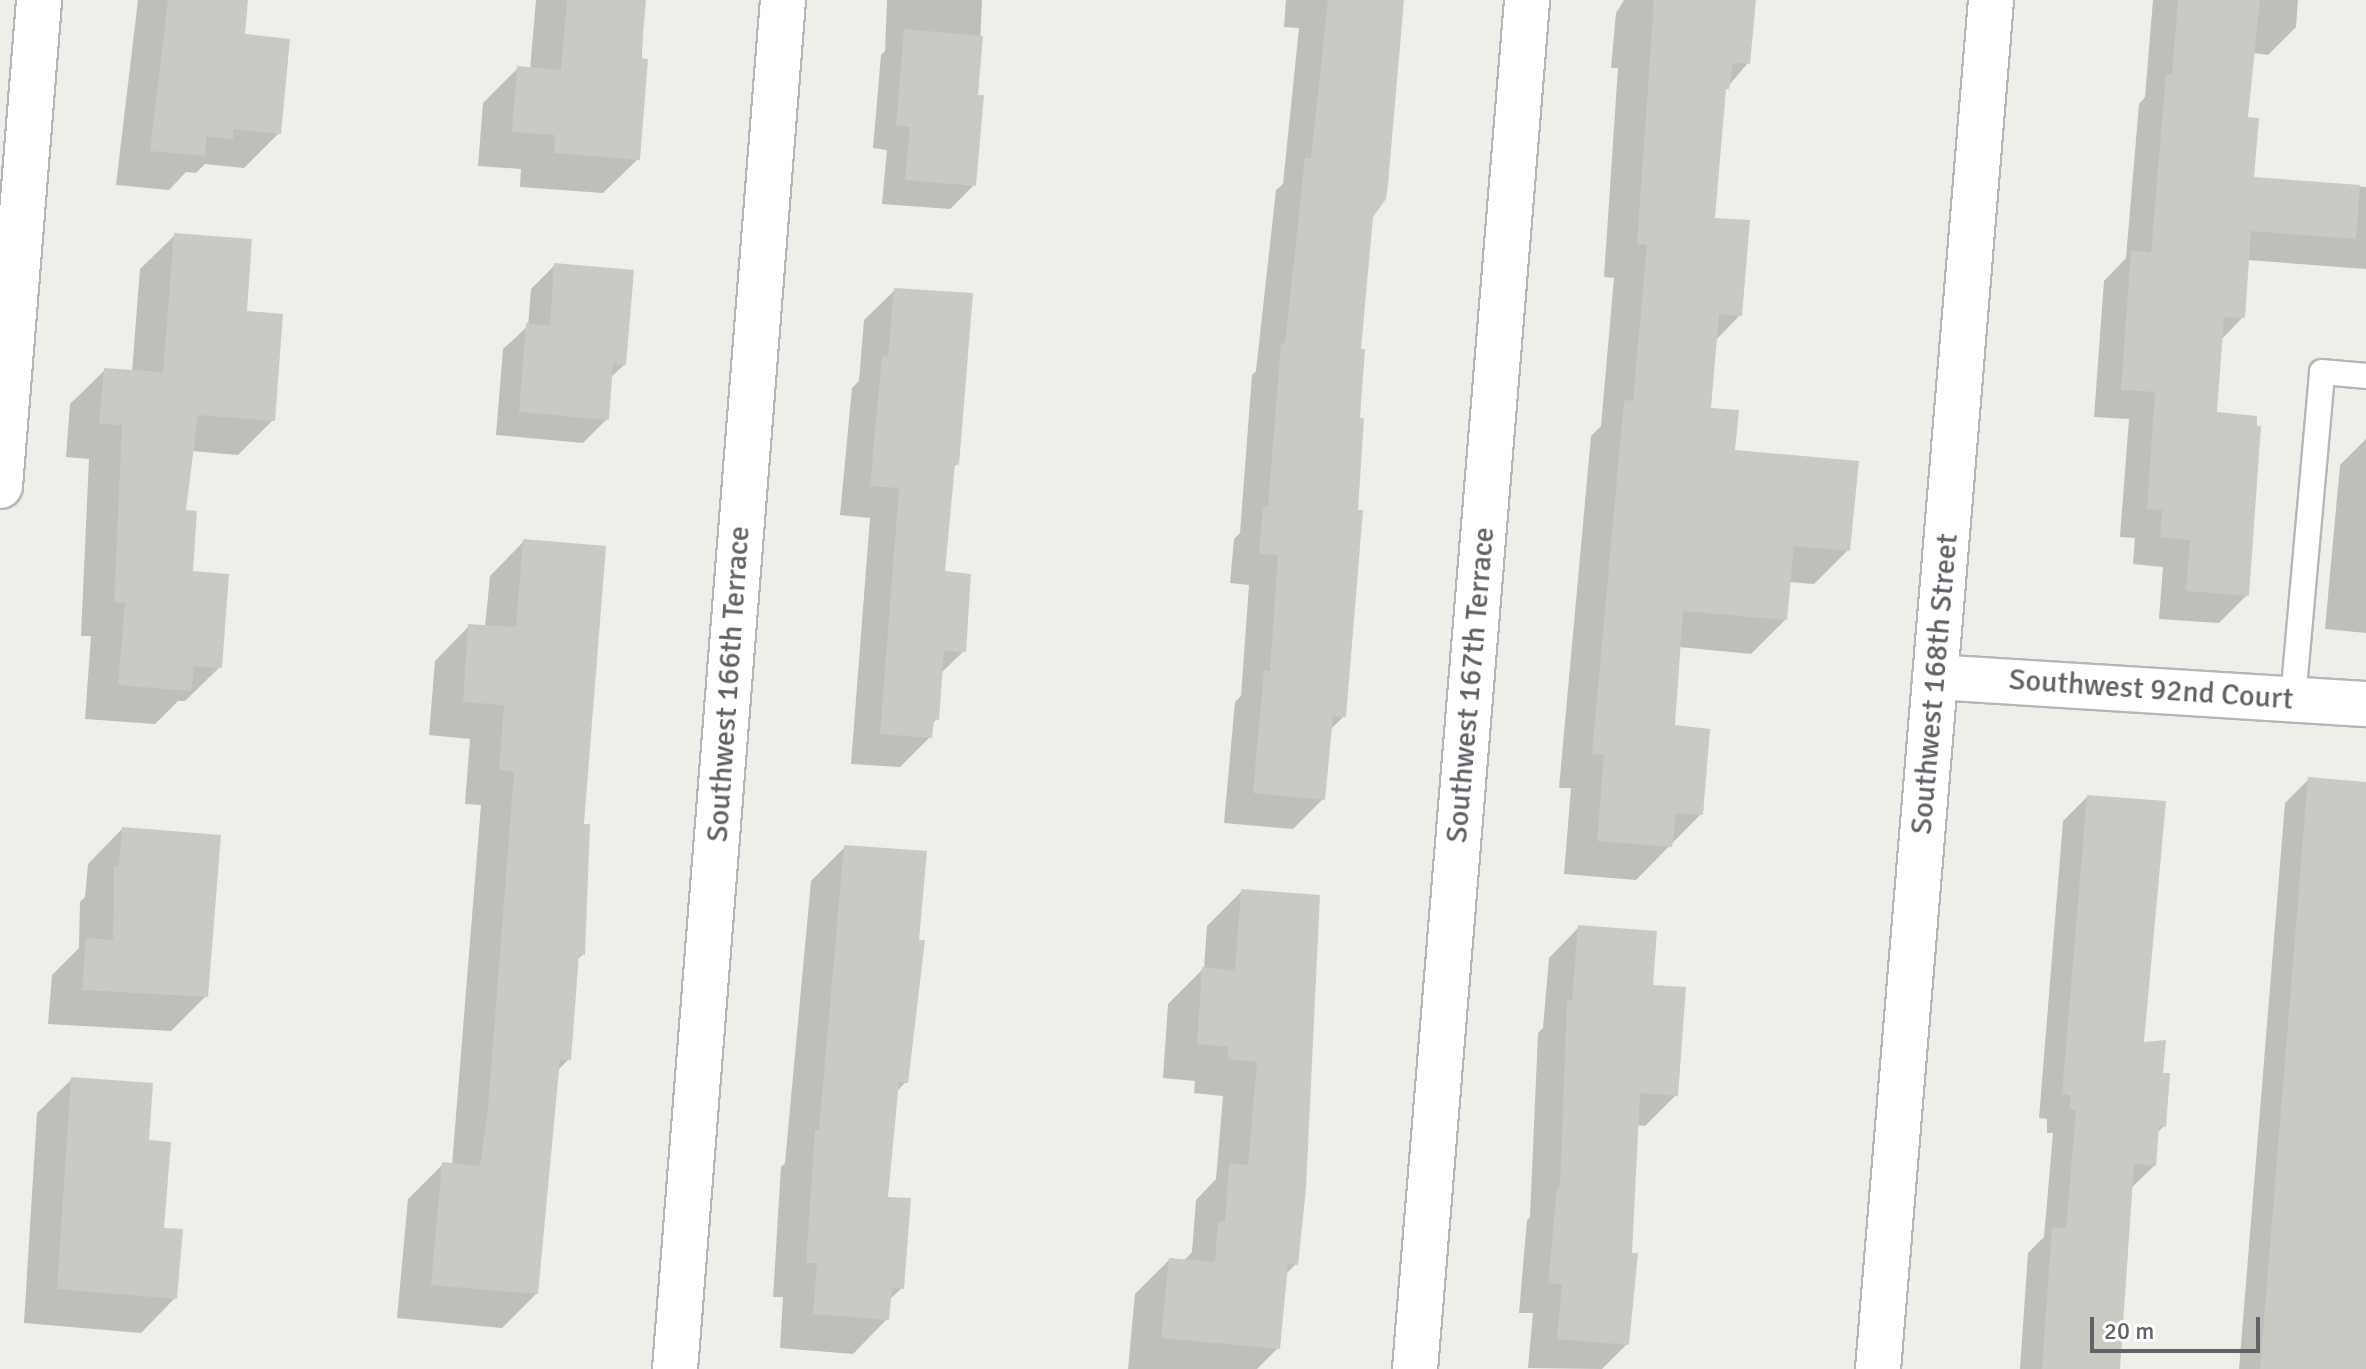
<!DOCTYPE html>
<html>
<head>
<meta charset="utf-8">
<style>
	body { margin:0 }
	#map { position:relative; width:2366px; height:1369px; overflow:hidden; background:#efeee8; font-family:Signika,sans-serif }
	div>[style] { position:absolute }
	.shadow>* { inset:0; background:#0003 }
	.building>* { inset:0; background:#cbc9c4 }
	.roads { filter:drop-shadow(2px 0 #b4b7ba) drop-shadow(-2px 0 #b4b7ba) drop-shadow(0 2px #b4b7ba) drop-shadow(0 -2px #b4b7ba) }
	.lane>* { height:24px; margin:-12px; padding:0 12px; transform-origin:12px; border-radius:12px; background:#fff }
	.street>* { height:44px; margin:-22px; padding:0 22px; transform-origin:22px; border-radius:22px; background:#fff }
	.secondary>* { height:44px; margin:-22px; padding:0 22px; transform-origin:22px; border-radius:22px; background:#fff }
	span { translate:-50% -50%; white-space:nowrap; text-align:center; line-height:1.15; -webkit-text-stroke:6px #fff; paint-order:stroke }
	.street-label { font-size:30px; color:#5f6266 }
	.scale { position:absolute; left:2090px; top:1317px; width:170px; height:36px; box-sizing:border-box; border:4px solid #5f6266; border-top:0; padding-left:10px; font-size:24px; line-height:28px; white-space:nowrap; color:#5f6266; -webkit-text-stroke:6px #fff; paint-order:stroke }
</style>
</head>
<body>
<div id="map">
	<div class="shadow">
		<div style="clip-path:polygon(138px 0,246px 0,242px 36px,279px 133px,244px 168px,205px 164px,196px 173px,186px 172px,169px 190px,116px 185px)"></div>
		<div style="clip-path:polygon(536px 0,644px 0,638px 159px,603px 193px,520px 187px,521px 169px,478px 166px,483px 103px,518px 68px,530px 70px)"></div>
		<div style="clip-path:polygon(887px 0,982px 0,974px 185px,950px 209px,882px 204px,887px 150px,873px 148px,881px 55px,885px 51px)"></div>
		<div style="clip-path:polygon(1286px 0,1402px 0,1371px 216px,1359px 351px,1344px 716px,1329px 731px,1323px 799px,1293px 829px,1224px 823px,1235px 702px,1241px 696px,1249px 585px,1230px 583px,1234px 539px,1240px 533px,1252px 375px,1256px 371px,1276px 190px,1283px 184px,1299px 28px,1284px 27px)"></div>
		<div style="clip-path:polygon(1624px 0,1754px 0,1748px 63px,1724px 91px,1712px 220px,1740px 315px,1715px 341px,1709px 410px,1733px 452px,1848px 550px,1814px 584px,1789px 582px,1785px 620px,1751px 654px,1679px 647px,1673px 727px,1701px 814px,1636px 880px,1564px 874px,1571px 788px,1559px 788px,1591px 436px,1601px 426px,1614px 278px,1604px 277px,1618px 68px,1611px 68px,1616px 13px)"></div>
		<div style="clip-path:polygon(2153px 0,2298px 0,2296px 27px,2268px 55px,2253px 53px,2246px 119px,2252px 179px,2366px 187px,2366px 269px,2247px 260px,2243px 317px,2220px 341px,2215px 414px,2247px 595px,2219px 623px,2159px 619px,2163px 567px,2133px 564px,2135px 538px,2120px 537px,2129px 419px,2094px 417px,2104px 281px,2126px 258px,2139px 104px,2145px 97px)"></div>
		<div style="clip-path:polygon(175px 235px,244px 313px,273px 420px,238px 455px,191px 451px,184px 512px,191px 573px,220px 667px,185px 701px,178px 701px,155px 724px,85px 719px,91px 636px,81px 636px,89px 459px,66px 457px,70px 404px,105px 370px,132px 372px,140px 269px)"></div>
		<div style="clip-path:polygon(555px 265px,624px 365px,610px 378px,607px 419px,583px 443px,496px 435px,503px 349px,528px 326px,531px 289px)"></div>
		<div style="clip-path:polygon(895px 290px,957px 464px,952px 469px,943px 573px,964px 651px,940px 674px,937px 719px,931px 725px,930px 737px,900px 767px,851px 764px,870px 518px,840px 515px,852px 388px,859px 381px,864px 320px)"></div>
		<div style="clip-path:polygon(2366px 439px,2366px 633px,2325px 629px,2340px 465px)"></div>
		<div style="clip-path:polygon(524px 541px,582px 826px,583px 954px,577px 960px,569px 1059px,557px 1071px,537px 1293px,502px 1328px,397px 1318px,408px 1199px,443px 1164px,452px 1165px,481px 805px,465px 804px,470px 739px,429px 735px,435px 661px,469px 626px,485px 627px,490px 576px)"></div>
		<div style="clip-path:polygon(2309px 779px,2366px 784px,2366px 1369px,2239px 1369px,2285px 803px)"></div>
		<div style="clip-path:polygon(2087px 797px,2142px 1044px,2161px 1074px,2164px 1126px,2157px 1133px,2155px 1165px,2130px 1189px,2118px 1369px,2020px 1369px,2028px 1253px,2044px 1237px,2053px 1133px,2047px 1133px,2047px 1119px,2039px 1118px,2063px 821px)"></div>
		<div style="clip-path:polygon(122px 829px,206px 996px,171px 1031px,48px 1024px,52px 975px,79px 948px,80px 902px,85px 897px,88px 864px)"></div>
		<div style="clip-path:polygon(845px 847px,906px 1082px,896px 1092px,886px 1198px,902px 1288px,889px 1300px,887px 1319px,853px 1354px,780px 1348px,783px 1297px,773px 1297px,781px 1167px,785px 1163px,811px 881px)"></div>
		<div style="clip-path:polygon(1242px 891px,1296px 1264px,1285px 1275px,1278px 1348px,1257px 1369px,1128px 1369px,1135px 1294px,1169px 1260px,1184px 1261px,1192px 1252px,1196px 1200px,1216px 1179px,1223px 1096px,1194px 1093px,1195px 1081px,1163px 1078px,1168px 1004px,1204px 968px,1207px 926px)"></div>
		<div style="clip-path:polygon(1579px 927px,1651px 987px,1676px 1095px,1645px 1126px,1637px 1125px,1627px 1344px,1602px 1369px,1528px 1368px,1533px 1313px,1519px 1313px,1527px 1220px,1530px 1217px,1538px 1033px,1543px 1028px,1549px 958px)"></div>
		<div style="clip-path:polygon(72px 1079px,146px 1142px,175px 1298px,141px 1333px,24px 1323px,37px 1113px)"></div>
	</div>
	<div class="building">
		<div style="clip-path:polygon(168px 0,248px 0,245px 34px,290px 39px,281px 134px,233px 129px,233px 140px,207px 136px,205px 156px,150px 151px)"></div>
		<div style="clip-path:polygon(567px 0,646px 0,641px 58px,648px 59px,640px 160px,554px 153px,555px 135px,512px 132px,517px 66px,561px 70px)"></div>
		<div style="clip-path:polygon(1328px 0,1404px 0,1388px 184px,1386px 199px,1373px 217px,1361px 349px,1365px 349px,1360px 418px,1364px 418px,1358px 510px,1363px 510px,1346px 717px,1333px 716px,1325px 800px,1253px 793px,1264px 670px,1270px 671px,1278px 555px,1259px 554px,1263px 507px,1268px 507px,1281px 343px,1285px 343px,1305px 158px,1311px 158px)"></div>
		<div style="clip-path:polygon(1654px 0,1756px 0,1750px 64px,1733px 63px,1729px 89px,1726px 89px,1715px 218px,1750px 220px,1742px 316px,1719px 314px,1711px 408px,1739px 410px,1735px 450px,1859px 461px,1850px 551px,1794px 546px,1787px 620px,1683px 611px,1675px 725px,1710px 729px,1703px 815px,1676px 813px,1672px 847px,1597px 841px,1604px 755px,1592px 754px,1624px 400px,1633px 401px,1647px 245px,1637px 244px)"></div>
		<div style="clip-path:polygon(2178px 0,2260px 0,2248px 117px,2259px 118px,2254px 177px,2360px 185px,2356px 239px,2251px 231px,2245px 318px,2224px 317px,2217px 412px,2257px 416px,2257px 426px,2261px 426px,2249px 596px,2186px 591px,2190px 540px,2160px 537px,2162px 510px,2147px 509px,2155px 392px,2121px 390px,2131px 251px,2151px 252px,2166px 74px,2172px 75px)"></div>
		<div style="clip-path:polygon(904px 29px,983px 36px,978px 95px,984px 95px,976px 186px,905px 180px,910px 127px,896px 125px)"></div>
		<div style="clip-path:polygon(174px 233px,252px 239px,247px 311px,283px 314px,275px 421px,198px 415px,186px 510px,197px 511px,193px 571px,229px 574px,222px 668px,194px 666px,191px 691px,118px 685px,125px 603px,114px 602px,122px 425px,99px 424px,104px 368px,163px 372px)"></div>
		<div style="clip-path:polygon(554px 263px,634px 270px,626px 365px,613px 364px,609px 420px,519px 412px,526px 323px,550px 326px)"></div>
		<div style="clip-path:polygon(894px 288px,973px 293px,959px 465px,955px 464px,945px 571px,971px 574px,966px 652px,944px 651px,939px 720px,934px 719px,932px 738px,880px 734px,899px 488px,870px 486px,882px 356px,888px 357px)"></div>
		<div style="clip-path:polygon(523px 539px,606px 546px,584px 824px,590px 824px,585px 955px,579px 954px,571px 1060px,560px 1059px,538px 1294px,431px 1285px,442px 1162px,480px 1166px,488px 1108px,514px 772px,499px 770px,504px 705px,463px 702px,468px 624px,516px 627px)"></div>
		<div style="clip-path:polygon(2308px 777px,2366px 782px,2366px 1369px,2260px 1369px)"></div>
		<div style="clip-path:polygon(2087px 795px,2166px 801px,2144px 1042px,2166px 1040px,2163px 1073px,2170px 1073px,2166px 1127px,2159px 1126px,2156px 1166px,2134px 1164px,2120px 1369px,2042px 1369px,2052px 1227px,2066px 1228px,2076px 1110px,2070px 1109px,2070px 1095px,2062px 1094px)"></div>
		<div style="clip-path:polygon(122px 827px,221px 835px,208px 997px,82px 990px,86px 938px,113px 940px,114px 866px,119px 866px)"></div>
		<div style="clip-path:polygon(844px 845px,927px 851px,919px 940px,925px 940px,908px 1083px,899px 1082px,888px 1197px,911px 1198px,904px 1289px,892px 1288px,889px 1320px,813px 1314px,817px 1263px,806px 1263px,815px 1130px,819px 1130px)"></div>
		<div style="clip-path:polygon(1241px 889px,1320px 895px,1306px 1188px,1298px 1265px,1288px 1264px,1280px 1349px,1161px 1338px,1169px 1258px,1215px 1262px,1218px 1222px,1225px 1222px,1229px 1163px,1248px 1165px,1257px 1062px,1228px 1059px,1228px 1047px,1197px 1044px,1202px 967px,1235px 971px)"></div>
		<div style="clip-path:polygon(1578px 925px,1657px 931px,1653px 985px,1686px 987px,1678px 1096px,1640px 1093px,1632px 1253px,1638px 1253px,1629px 1345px,1557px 1339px,1562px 1284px,1548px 1283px,1557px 1188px,1560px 1188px,1567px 1000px,1572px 1001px)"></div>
		<div style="clip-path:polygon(71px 1077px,153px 1083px,149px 1140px,171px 1142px,164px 1228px,183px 1229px,177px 1299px,57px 1289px)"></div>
	</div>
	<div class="roads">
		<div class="lane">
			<div style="left:2293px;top:699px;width:328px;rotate:-84.9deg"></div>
			<div style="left:2322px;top:372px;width:44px;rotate:5.2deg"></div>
		</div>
		<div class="street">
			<div style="left:0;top:486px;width:488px;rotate:-85.4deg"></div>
			<div style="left:1935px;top:677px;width:432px;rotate:3.6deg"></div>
			<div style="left:675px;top:1369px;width:1373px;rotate:-85.49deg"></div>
			<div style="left:1415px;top:1369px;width:1374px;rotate:-85.32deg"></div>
		</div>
		<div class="secondary">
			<div style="left:1878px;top:1369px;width:1374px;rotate:-85.28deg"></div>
		</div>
	</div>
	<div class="street-label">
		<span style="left:729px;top:684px;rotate:-86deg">Southwest 166th Terrace</span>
		<span style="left:1935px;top:684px;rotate:-85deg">Southwest 168th Street</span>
		<span style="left:1471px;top:685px;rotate:-85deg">Southwest 167th Terrace</span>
		<span style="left:2151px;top:690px;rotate:4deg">Southwest 92nd Court</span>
	</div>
	<div class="scale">20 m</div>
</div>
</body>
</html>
